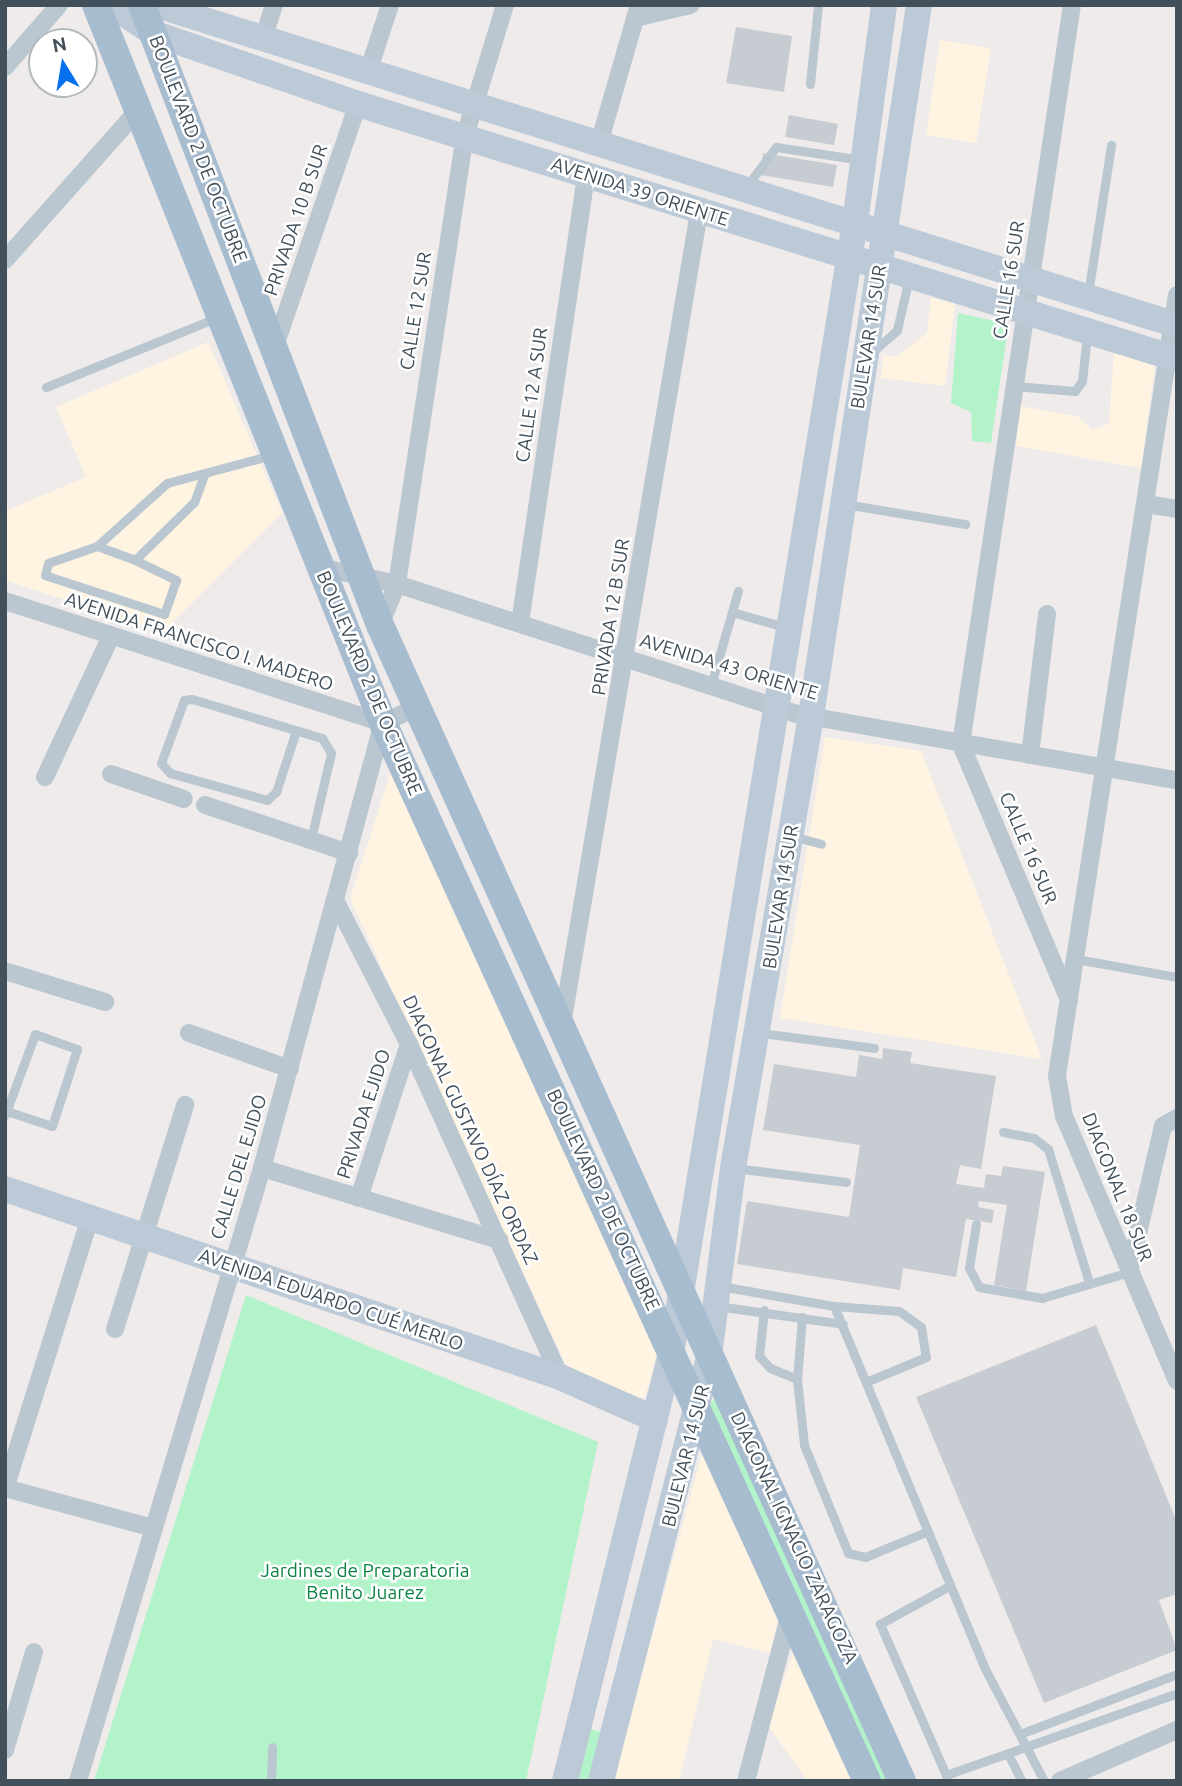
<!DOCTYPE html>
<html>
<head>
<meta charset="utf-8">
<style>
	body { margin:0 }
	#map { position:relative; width:1182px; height:1786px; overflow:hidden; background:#efebeb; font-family:Ubuntu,sans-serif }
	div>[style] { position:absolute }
	.commercial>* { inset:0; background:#fef4e1 }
	.green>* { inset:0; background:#b3f3ca }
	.building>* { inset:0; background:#c7cbd2 }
	.lane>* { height:9px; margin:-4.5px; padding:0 4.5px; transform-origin:4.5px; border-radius:4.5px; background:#bac7d0 }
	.street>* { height:18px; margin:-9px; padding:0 9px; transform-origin:9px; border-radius:9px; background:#bac7d0 }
	.secondary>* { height:26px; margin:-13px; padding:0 13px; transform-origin:13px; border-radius:13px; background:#bccad8 }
	.primary>* { height:28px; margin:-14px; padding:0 14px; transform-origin:14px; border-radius:14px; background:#a8bccf }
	span { translate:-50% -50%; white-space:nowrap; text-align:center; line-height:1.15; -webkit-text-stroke:5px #fff; paint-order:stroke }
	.street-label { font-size:19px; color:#42505b }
	.park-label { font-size:19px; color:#0c8345 }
	.frame { position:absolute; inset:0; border:7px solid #42505b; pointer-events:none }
	.north { position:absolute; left:28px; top:28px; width:70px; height:70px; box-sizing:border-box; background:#fff; border:2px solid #b3b9bd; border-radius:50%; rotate:349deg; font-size:19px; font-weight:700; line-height:28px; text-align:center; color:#42505b }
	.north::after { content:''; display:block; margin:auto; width:24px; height:32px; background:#0571ef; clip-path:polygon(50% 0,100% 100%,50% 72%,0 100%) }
</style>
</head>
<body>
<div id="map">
	<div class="commercial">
		<div style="clip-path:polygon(940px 40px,991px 48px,976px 143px,926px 135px)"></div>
		<div style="clip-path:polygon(931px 298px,955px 304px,945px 386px,881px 378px,883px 355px,896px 357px,927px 333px)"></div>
		<div style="clip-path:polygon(208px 342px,282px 513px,163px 632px,5px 580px,5px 511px,86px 477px,56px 407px)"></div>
		<div style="clip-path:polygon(1114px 352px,1155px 363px,1141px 468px,1016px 446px,1021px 406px,1079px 417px,1092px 430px,1109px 424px)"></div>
		<div style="clip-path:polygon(825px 737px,921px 751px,1042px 1059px,780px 1018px)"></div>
		<div style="clip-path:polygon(392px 768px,663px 1346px,644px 1398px,572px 1378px,350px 899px)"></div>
		<div style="clip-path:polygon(707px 1435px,779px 1615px,770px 1653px,713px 1639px,679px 1781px,613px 1781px)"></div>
		<div style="clip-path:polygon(795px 1646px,855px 1781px,808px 1781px,768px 1726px)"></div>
	</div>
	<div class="green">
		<div style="clip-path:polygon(958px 313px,999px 322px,1007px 335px,991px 443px,972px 441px,971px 412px,951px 403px)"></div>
		<div style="clip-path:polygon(246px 1295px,598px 1442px,526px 1781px,94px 1781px)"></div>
		<div style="clip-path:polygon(719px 1394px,897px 1781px,871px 1781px,708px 1406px)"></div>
		<div style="clip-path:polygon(582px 1727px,610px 1734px,597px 1781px,569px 1781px)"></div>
	</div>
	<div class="building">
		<div style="clip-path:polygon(736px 27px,792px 36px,784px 92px,726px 83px)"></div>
		<div style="clip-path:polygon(789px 115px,838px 124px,834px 145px,785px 137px)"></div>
		<div style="clip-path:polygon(763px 153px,837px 165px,833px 187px,760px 175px)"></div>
		<div style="clip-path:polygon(883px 1048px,912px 1052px,910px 1063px,996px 1076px,981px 1169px,960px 1165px,956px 1184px,984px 1188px,986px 1174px,1001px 1176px,1003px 1166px,1045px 1172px,1026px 1291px,994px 1285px,1007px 1205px,979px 1201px,978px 1207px,994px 1210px,992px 1223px,966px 1219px,956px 1277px,903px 1268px,900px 1290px,737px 1264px,747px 1201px,849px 1217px,860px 1145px,763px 1130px,774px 1064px,856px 1077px,859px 1055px,882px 1059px)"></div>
		<div style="clip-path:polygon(1096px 1325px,1177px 1522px,1177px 1594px,1159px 1600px,1177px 1650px,1044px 1703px,916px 1397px)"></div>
	</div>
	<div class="lane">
		<div style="left:810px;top:84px;width:79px;rotate:-84.2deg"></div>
		<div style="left:747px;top:186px;width:49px;rotate:-53.4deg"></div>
		<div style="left:776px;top:147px;width:87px;rotate:8.6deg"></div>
		<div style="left:1088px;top:294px;width:151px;rotate:-81.2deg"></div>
		<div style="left:872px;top:352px;width:33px;rotate:-41deg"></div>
		<div style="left:897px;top:330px;width:53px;rotate:-77deg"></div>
		<div style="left:1014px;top:386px;width:61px;rotate:4.7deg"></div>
		<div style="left:1075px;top:391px;width:12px;rotate:-55deg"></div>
		<div style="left:1082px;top:381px;width:46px;rotate:-83.8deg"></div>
		<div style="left:46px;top:387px;width:183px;rotate:-22.1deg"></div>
		<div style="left:204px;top:475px;width:29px;rotate:110deg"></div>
		<div style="left:194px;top:502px;width:83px;rotate:135.5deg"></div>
		<div style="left:135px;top:560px;width:46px;rotate:26deg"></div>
		<div style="left:176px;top:580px;width:36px;rotate:109deg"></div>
		<div style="left:164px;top:614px;width:125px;rotate:-161.9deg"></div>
		<div style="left:45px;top:575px;width:12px;rotate:-76deg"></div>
		<div style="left:48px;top:563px;width:52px;rotate:-19.1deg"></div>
		<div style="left:97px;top:546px;width:94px;rotate:-42deg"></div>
		<div style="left:167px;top:483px;width:109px;rotate:-14.9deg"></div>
		<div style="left:845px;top:504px;width:122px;rotate:9.5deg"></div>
		<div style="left:97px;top:546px;width:40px;rotate:20.2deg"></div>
		<div style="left:732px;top:612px;width:58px;rotate:15.9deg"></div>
		<div style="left:711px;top:685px;width:98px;rotate:-74deg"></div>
		<div style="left:296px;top:731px;width:64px;rotate:108.2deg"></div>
		<div style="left:276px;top:792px;width:12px;rotate:138deg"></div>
		<div style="left:267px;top:800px;width:101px;rotate:-164.4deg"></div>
		<div style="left:170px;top:773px;width:13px;rotate:-132deg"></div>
		<div style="left:161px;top:763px;width:67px;rotate:-69.9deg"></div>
		<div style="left:184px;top:700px;width:8px;rotate:-7deg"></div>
		<div style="left:192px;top:699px;width:136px;rotate:16.7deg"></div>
		<div style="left:322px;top:738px;width:17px;rotate:59deg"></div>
		<div style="left:331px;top:753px;width:88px;rotate:103.1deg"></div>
		<div style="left:792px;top:836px;width:30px;rotate:15deg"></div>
		<div style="left:1076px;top:959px;width:103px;rotate:10.1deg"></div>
		<div style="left:761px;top:1033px;width:114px;rotate:7.6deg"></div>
		<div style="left:5px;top:1115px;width:86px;rotate:-69.7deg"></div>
		<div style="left:35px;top:1034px;width:45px;rotate:19.7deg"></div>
		<div style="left:77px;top:1049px;width:81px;rotate:108deg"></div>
		<div style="left:52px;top:1126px;width:47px;rotate:-161.6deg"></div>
		<div style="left:1003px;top:1132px;width:32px;rotate:11deg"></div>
		<div style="left:1034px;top:1138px;width:18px;rotate:38deg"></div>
		<div style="left:1048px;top:1149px;width:139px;rotate:72.9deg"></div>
		<div style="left:735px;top:1168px;width:112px;rotate:7.2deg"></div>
		<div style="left:976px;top:1224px;width:45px;rotate:99deg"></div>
		<div style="left:969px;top:1268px;width:21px;rotate:62deg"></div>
		<div style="left:979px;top:1287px;width:64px;rotate:9.9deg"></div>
		<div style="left:1042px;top:1298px;width:91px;rotate:-16.6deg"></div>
		<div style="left:720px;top:1286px;width:116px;rotate:10deg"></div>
		<div style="left:834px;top:1306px;width:391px;rotate:67.4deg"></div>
		<div style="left:984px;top:1667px;width:129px;rotate:62.2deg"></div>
		<div style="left:717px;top:1306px;width:127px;rotate:8.1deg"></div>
		<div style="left:834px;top:1306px;width:65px;rotate:4.4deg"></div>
		<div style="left:899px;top:1311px;width:27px;rotate:36deg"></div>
		<div style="left:921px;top:1327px;width:30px;rotate:81deg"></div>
		<div style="left:926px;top:1357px;width:63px;rotate:157.5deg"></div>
		<div style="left:764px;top:1310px;width:46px;rotate:96.2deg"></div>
		<div style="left:759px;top:1356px;width:16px;rotate:47deg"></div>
		<div style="left:770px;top:1368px;width:29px;rotate:22deg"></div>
		<div style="left:802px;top:1317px;width:62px;rotate:94.6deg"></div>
		<div style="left:797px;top:1379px;width:66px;rotate:83.9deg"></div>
		<div style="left:804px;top:1445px;width:117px;rotate:67.8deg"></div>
		<div style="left:848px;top:1553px;width:17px;rotate:13deg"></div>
		<div style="left:865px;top:1557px;width:68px;rotate:-22.4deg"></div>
		<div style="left:949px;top:1586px;width:79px;rotate:151.2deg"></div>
		<div style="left:880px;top:1624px;width:165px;rotate:66.4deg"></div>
		<div style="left:946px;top:1775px;width:245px;rotate:-19.5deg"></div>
		<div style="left:1020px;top:1734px;width:168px;rotate:-20.9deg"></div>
		<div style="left:1009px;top:1756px;width:28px;rotate:63deg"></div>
		<div style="left:271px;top:1781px;width:34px;rotate:-88deg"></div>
	</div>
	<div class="street">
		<div style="left:635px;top:18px;width:57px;rotate:-13.1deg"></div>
		<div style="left:263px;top:39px;width:36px;rotate:-72deg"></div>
		<div style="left:5px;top:67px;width:82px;rotate:-48.9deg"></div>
		<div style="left:367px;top:75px;width:74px;rotate:-71.8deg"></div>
		<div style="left:598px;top:147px;width:148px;rotate:-73.9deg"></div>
		<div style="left:5px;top:260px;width:202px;rotate:-48.4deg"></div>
		<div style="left:1177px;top:295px;width:790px;rotate:98.74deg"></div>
		<div style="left:1057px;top:1076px;width:41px;rotate:80.1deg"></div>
		<div style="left:1064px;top:1116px;width:288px;rotate:66.9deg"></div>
		<div style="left:274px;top:349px;width:259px;rotate:-71.1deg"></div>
		<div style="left:1146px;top:504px;width:31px;rotate:9deg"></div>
		<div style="left:319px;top:567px;width:80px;rotate:12.3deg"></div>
		<div style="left:397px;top:584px;width:421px;rotate:18deg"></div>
		<div style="left:797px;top:714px;width:386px;rotate:9.9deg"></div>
		<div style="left:5px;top:601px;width:397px;rotate:17.9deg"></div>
		<div style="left:383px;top:723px;width:38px;rotate:-25deg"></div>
		<div style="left:520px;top:623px;width:454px;rotate:-81.6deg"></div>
		<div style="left:380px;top:625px;width:44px;rotate:-67.5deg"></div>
		<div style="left:397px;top:584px;width:453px;rotate:-81.4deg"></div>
		<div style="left:465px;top:136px;width:137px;rotate:-73deg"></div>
		<div style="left:1030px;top:755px;width:142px;rotate:-83.1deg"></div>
		<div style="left:111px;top:774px;width:77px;rotate:18.9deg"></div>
		<div style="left:45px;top:777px;width:156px;rotate:-64.9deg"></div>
		<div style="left:205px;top:805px;width:152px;rotate:18.4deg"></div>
		<div style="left:337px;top:904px;width:157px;rotate:62.8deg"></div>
		<div style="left:409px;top:1044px;width:366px;rotate:65.6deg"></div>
		<div style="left:5px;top:971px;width:105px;rotate:17.2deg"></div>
		<div style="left:1069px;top:1000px;width:278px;rotate:-112.9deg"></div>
		<div style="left:961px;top:744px;width:747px;rotate:-81.46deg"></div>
		<div style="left:562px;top:1025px;width:824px;rotate:-80.43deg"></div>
		<div style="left:189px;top:1033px;width:107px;rotate:19.6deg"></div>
		<div style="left:262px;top:1168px;width:248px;rotate:16.9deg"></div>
		<div style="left:359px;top:1198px;width:162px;rotate:-72deg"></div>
		<div style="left:1129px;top:1272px;width:150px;rotate:-76.9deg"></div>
		<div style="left:1163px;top:1126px;width:16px;rotate:-30deg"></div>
		<div style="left:115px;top:1329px;width:235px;rotate:-72.6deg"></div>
		<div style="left:5px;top:1488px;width:153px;rotate:15.1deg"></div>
		<div style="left:5px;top:1489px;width:284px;rotate:-72.6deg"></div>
		<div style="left:5px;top:1750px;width:102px;rotate:-73.5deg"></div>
		<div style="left:78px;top:1781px;width:640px;rotate:-73.29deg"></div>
		<div style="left:262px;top:1168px;width:461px;rotate:-74.8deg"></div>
		<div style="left:746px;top:1781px;width:174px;rotate:-75.3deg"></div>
		<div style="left:1060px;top:1781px;width:128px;rotate:-23.6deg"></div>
	</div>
	<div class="secondary">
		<div style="left:111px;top:5px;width:50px;rotate:33.7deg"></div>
		<div style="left:153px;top:33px;width:217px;rotate:19.1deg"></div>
		<div style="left:358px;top:104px;width:858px;rotate:17.29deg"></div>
		<div style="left:157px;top:5px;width:1069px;rotate:17.42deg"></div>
		<div style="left:5px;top:1189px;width:586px;rotate:18.71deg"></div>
		<div style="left:560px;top:1377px;width:104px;rotate:23.9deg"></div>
		<div style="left:565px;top:1781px;width:445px;rotate:-76.1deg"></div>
		<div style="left:672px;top:1349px;width:1141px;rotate:-80.77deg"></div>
		<div style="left:855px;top:223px;width:220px;rotate:-82.4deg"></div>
		<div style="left:601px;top:1781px;width:439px;rotate:-75.7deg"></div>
		<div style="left:709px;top:1356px;width:190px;rotate:-82.7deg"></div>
		<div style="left:733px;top:1168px;width:459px;rotate:-80.2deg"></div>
		<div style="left:811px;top:716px;width:719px;rotate:-81.36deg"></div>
	</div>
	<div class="primary">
		<div style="left:96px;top:5px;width:773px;rotate:68.21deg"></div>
		<div style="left:383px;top:723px;width:1163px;rotate:65.42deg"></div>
		<div style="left:142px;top:5px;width:664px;rotate:69deg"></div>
		<div style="left:380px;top:625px;width:1268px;rotate:65.7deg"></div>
	</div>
	<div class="street-label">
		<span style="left:198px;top:149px;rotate:69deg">BOULEVARD 2 DE OCTUBRE</span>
		<span style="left:640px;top:192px;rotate:18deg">AVENIDA 39 ORIENTE</span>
		<span style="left:296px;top:220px;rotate:-71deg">PRIVADA 10 B SUR</span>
		<span style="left:1009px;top:280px;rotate:-81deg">CALLE 16 SUR</span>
		<span style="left:416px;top:311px;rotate:-81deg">CALLE 12 SUR</span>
		<span style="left:869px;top:337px;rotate:-81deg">BULEVAR 14 SUR</span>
		<span style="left:532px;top:395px;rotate:-82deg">CALLE 12 A SUR</span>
		<span style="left:611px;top:617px;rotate:-81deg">PRIVADA 12 B SUR</span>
		<span style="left:199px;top:642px;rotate:18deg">AVENIDA FRANCISCO I. MADERO</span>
		<span style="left:729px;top:667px;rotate:17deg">AVENIDA 43 ORIENTE</span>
		<span style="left:369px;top:683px;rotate:67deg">BOULEVARD 2 DE OCTUBRE</span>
		<span style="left:1028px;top:848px;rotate:67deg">CALLE 16 SUR</span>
		<span style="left:781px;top:897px;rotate:-81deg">BULEVAR 14 SUR</span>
		<span style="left:364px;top:1114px;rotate:-72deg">PRIVADA EJIDO</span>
		<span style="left:470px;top:1130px;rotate:65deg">DIAGONAL GUSTAVO DÍAZ ORDAZ</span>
		<span style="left:239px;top:1167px;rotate:-73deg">CALLE DEL EJIDO</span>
		<span style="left:1117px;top:1187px;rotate:68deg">DIAGONAL 18 SUR</span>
		<span style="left:603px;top:1200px;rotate:65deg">BOULEVARD 2 DE OCTUBRE</span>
		<span style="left:331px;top:1300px;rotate:19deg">AVENIDA EDUARDO CUÉ MERLO</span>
		<span style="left:686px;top:1456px;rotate:-76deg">BULEVAR 14 SUR</span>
		<span style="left:794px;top:1538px;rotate:65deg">DIAGONAL IGNACIO ZARAGOZA</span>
	</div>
	<div class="park-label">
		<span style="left:365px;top:1582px">Jardines de Preparatoria<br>Benito Juarez</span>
	</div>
	<div class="frame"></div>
	<div class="north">N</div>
</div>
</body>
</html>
